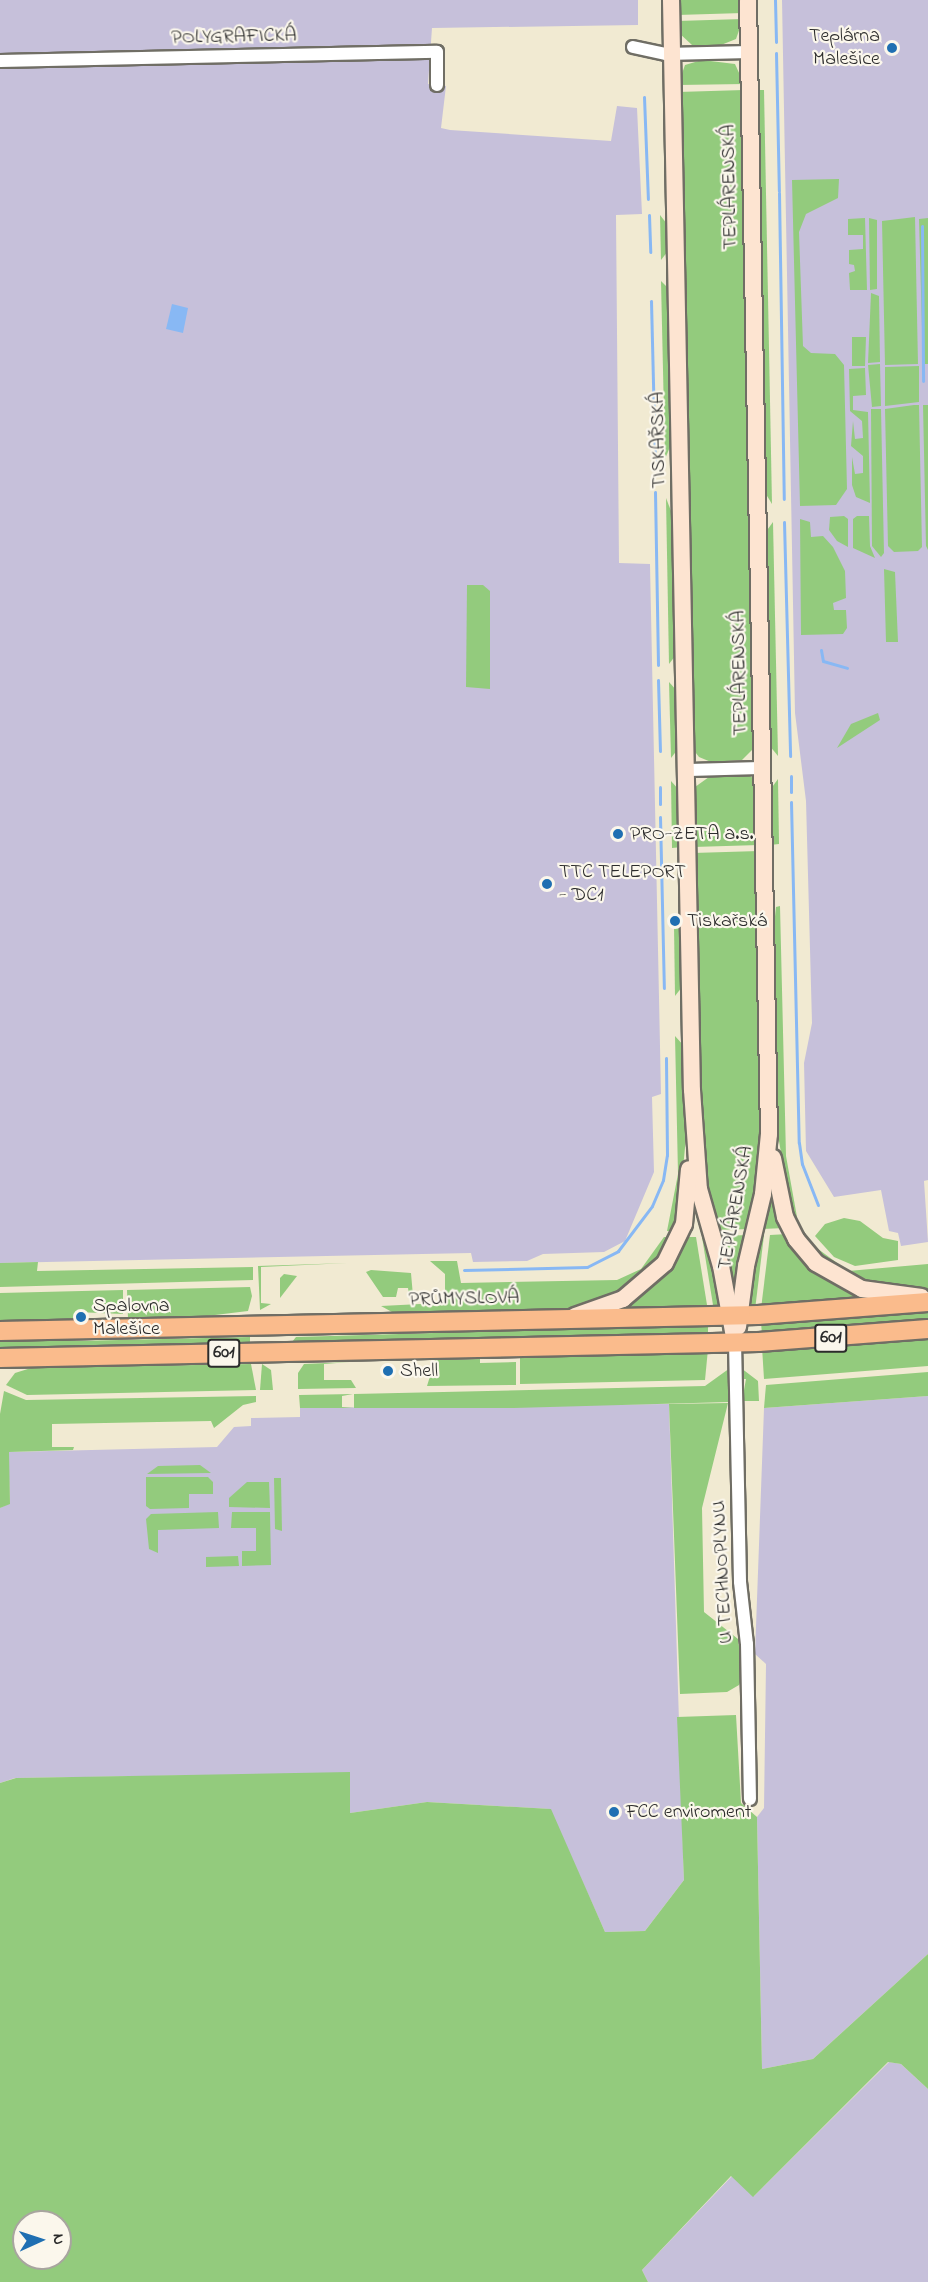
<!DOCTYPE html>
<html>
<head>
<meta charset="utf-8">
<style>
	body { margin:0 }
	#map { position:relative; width:928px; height:2282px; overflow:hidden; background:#f1ead2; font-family:"Indie Flower",sans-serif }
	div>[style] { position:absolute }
	.industrial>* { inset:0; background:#c6c0da }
	.green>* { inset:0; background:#93cb7d }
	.water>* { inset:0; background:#88b8f4 }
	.stream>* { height:3px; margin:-1.5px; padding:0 1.5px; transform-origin:1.5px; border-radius:1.5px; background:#88b8f4 }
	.roads { filter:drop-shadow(2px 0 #706e65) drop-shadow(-2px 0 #706e65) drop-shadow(0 2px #706e65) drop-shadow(0 -2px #706e65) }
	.street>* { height:12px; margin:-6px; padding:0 6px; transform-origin:6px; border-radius:6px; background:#fff }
	.secondary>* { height:16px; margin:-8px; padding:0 8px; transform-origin:8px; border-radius:8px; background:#fde4d1 }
	.primary>* { height:18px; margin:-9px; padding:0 9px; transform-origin:9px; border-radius:9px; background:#fabb8c }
	.dots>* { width:16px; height:16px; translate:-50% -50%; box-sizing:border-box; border:3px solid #fbf7ec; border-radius:50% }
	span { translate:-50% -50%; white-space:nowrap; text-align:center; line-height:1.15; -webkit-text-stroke:4.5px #fbf7ec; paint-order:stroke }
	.shield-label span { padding:2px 4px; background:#fbf7ec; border:2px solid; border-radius:4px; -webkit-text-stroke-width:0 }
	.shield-label { font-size:18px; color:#2b2b2b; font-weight:700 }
	.poi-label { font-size:20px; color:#2b2b2b }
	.right { translate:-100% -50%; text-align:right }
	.left { translate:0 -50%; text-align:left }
	.street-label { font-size:20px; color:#2b2b2b }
	.north { position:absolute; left:12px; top:2210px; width:60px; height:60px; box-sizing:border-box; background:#fbf7ec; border:2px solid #a8a59f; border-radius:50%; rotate:87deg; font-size:16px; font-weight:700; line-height:24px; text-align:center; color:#2b2b2b }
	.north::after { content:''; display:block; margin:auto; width:21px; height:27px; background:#1f6fb2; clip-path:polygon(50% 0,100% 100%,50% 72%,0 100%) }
</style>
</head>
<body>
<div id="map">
	<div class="industrial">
		<div style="clip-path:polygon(0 0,638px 0,638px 25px,432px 28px,428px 84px,446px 86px,441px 128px,450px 130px,611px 141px,617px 106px,637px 108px,642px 214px,616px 215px,619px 563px,650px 564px,661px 1094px,652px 1097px,654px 1172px,625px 1241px,604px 1252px,543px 1254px,527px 1261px,473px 1262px,471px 1253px,0 1263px)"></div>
		<div style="clip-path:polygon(782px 0,928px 0,928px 1180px,924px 1181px,928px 1242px,901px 1246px,898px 1233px,889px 1231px,881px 1190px,834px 1197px,806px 1151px,804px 1063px,812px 1023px,806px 801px,795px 713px)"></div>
		<div style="clip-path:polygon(928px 1396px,928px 1954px,813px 2059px,762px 2069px,757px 1817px,764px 1808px,766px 1664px,755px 1654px,764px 1408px)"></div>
		<div style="clip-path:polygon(669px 1404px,684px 1880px,645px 1931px,605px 1932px,550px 1809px,427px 1802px,350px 1813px,350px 1773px,15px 1778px,0 1783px,0 1508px,10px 1503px,8px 1452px,217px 1447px,234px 1427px,251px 1426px,251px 1418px,300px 1417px,300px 1408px)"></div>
		<div style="clip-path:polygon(889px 2062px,901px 2064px,928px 2089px,928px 2282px,648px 2282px,642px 2270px,732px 2176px,754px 2196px)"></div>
	</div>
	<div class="green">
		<div style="clip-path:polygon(677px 0,742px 0,743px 13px,677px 15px)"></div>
		<div style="clip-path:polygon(743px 19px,736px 39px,721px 45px,692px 45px,678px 32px,677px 21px)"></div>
		<div style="clip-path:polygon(702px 60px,735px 64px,744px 84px,678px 85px,685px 65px)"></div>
		<div style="clip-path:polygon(744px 90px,756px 746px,742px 760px,711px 762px,699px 757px,692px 748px,678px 92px)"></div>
		<div style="clip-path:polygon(755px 90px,764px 90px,772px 504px,764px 491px)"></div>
		<div style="clip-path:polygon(839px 179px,838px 198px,806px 214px,799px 232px,803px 346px,811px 353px,835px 354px,844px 365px,847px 489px,836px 505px,800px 506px,792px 180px)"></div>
		<div style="clip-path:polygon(660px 215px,667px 224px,668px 251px,661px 260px)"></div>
		<div style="clip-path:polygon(915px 217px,918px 364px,885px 365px,882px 221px)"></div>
		<div style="clip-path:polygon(865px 218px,867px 290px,850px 290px,849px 273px,855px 271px,854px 265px,849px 264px,849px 250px,863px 249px,863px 235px,848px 235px,848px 219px)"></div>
		<div style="clip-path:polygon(869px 218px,877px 220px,877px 289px,870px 290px)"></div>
		<div style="clip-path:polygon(928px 218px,928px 364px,923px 364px,919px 219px)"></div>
		<div style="clip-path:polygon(661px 281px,669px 289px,672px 442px,665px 459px)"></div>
		<div style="clip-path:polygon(871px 293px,879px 296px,880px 362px,868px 363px)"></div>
		<div style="clip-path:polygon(852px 337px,866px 337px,865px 366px,852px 366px)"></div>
		<div style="clip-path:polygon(880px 364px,881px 406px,872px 407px,868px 365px)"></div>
		<div style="clip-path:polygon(919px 366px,919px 402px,885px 406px,885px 367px)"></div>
		<div style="clip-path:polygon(865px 368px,866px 395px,853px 396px,853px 410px,868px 412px,870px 503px,856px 497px,852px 485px,852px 457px,855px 474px,863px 473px,863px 456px,851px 446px,853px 421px,855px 439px,863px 438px,862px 421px,850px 411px,849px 369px)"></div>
		<div style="clip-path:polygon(914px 405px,919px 405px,922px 547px,918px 551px,894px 552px,888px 546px,885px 409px)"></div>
		<div style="clip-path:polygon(923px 405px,928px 405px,928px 550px,926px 546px)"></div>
		<div style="clip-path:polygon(871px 409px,881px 409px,884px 553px,881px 557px,872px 546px)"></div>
		<div style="clip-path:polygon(666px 498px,673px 516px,676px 655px,669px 664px)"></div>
		<div style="clip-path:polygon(844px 516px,848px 519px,848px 547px,837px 541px,829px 530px,830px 517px)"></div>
		<div style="clip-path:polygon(857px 516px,869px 516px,870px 546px,875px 558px,853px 548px,853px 519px)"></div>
		<div style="clip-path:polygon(800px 519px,810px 522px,811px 537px,823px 536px,833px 547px,845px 571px,846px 598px,833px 603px,834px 610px,846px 610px,847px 628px,843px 634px,801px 635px)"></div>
		<div style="clip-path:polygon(773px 522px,778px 756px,769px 745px,765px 533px)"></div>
		<div style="clip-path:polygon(884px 569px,895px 572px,898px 642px,886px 642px)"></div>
		<div style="clip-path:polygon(467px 585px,483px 585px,490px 591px,490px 689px,466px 687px)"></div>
		<div style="clip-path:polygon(669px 682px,677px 691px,678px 749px,671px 758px)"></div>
		<div style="clip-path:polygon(878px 713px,880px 720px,837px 748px,851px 724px)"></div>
		<div style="clip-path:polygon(748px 775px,755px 779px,759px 845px,693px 847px,695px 787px,709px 777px)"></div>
		<div style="clip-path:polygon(778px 779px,779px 844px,770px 845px,770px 790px)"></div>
		<div style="clip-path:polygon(671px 781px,679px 790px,682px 847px,672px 848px)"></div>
		<div style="clip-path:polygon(759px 851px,763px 1103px,760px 1174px,751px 1229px,716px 1230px,709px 1208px,698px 1112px,693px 853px)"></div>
		<div style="clip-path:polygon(780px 906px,786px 1156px,797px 1217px,792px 1216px,775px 1118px,772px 944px,776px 907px)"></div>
		<div style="clip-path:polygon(674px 925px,678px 925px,683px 947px,682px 987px,675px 996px)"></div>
		<div style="clip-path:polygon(675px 1036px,684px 1046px,687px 1127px,677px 1231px,667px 1231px,678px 1174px)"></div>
		<div style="clip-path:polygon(771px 1189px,785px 1228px,760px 1229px)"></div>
		<div style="clip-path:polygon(844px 1218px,860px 1221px,883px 1238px,898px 1241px,898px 1260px,855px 1266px,834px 1257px,815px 1236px,825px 1224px)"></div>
		<div style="clip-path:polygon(788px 1234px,873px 1299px,761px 1309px,770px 1235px)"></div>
		<div style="clip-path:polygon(749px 1235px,737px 1308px,718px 1236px)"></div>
		<div style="clip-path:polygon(759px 1235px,764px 1235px,755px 1310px,748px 1309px)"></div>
		<div style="clip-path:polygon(664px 1237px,674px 1237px,666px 1253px,634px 1286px,571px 1309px,392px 1312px,381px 1306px,440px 1303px,445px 1296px,445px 1274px,430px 1261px,457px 1261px,461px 1283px,617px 1280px,641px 1269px)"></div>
		<div style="clip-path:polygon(685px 1237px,696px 1237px,708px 1311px,610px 1310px)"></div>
		<div style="clip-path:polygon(702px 1237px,708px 1237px,722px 1308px,714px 1311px)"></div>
		<div style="clip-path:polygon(814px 1246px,848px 1271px,928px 1264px,928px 1292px,891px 1291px,836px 1272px)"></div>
		<div style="clip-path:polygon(38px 1262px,37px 1271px,253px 1267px,253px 1280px,0 1287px,0 1263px)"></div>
		<div style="clip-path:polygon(348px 1263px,261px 1267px,261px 1303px,271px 1304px,260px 1310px,258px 1266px)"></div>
		<div style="clip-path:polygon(371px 1270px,411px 1273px,413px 1296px,409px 1295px,408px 1288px,398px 1288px,396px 1297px,383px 1297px,366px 1272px)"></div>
		<div style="clip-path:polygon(284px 1274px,297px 1276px,280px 1298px,280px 1278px)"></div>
		<div style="clip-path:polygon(250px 1287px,252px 1296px,248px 1311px,149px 1323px,128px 1318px,127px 1290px)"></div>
		<div style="clip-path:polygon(123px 1290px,123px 1314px,77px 1312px,73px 1319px,59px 1324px,0 1326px,0 1293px)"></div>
		<div style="clip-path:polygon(928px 1308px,928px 1323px,762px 1336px,761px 1321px)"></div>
		<div style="clip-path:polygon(708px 1322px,708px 1332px,608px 1335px,558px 1341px,292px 1342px,296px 1337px,434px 1333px,480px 1327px)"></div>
		<div style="clip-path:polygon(928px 1335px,928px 1366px,764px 1379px,762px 1347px)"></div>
		<div style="clip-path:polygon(19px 1337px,76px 1341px,250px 1337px,250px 1347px,0 1352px,0 1338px)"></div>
		<div style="clip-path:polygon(708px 1349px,705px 1380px,520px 1384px,520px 1357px,537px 1352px)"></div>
		<div style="clip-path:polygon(480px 1359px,480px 1363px,516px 1362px,516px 1385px,427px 1386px,435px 1360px)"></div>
		<div style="clip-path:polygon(350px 1362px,324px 1364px,324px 1380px,351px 1380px,356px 1388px,298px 1389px,298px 1373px,304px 1364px)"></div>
		<div style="clip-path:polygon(251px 1364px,256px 1390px,27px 1395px,6px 1385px,15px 1373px,31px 1368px)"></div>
		<div style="clip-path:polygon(262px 1364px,271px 1370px,273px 1390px,260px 1390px)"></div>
		<div style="clip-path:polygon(730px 1368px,729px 1402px,514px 1408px,300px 1408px,299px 1395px,353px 1394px,342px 1396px,342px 1407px,354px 1408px,354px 1394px,705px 1386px)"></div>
		<div style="clip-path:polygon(741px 1368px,758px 1381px,759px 1401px,742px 1401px,746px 1379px,741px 1379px)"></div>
		<div style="clip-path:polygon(928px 1372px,928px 1396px,764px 1408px,766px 1385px)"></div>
		<div style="clip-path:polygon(4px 1391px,26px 1400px,256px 1396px,256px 1402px,243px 1405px,214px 1428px,211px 1421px,52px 1424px,52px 1447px,74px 1447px,73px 1450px,9px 1452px,10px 1504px,0 1508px,0 1414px)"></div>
		<div style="clip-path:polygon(728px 1403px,702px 1508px,704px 1612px,738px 1639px,743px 1677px,739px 1685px,727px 1692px,680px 1694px,669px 1404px)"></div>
		<div style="clip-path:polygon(200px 1465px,211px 1473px,147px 1474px,158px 1466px)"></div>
		<div style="clip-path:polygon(146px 1477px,208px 1477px,213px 1482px,213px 1494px,189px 1494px,189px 1508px,150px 1509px,146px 1506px)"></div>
		<div style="clip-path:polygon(274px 1478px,281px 1478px,282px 1531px,275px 1529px)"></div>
		<div style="clip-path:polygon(247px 1482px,269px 1482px,270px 1508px,229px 1507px,229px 1498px)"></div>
		<div style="clip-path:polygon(218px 1512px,219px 1528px,158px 1530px,158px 1553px,149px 1549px,146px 1519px,151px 1514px)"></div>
		<div style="clip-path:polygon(232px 1512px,270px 1512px,271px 1565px,242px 1566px,242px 1551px,256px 1551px,256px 1528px,231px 1528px)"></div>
		<div style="clip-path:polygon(238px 1556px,239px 1566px,206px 1567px,206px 1557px)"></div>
		<div style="clip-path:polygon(evenodd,736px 1715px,741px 1803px,757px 1817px,762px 2069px,813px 2059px,928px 1954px,928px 2089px,901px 2064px,888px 2062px,753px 2197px,731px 2176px,642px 2270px,648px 2282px,0 2282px,0 1783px,16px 1778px,350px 1772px,350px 1813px,427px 1802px,551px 1809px,605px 1932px,645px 1931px,684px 1880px,677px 1717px,736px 1715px,24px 2222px,60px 2222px,60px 2258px,24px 2258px,24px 2222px)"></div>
	</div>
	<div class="water">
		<div style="clip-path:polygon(172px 304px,188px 308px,183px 333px,166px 329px)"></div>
	</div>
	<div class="stream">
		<div style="left:775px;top:0;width:42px;rotate:88.6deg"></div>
		<div style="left:776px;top:53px;width:138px;rotate:88.8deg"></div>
		<div style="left:644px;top:97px;width:102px;rotate:87.8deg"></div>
		<div style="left:779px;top:193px;width:306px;rotate:89.1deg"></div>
		<div style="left:649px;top:215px;width:37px;rotate:88deg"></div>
		<div style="left:922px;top:226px;width:155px;rotate:89.6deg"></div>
		<div style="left:651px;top:301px;width:165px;rotate:88.6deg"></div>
		<div style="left:655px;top:492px;width:173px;rotate:89deg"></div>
		<div style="left:784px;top:522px;width:234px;rotate:88.5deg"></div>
		<div style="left:821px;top:650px;width:11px;rotate:80deg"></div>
		<div style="left:823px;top:661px;width:25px;rotate:16deg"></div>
		<div style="left:658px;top:680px;width:71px;rotate:88.4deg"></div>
		<div style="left:791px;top:776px;width:16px;rotate:90deg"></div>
		<div style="left:791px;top:802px;width:341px;rotate:88.7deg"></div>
		<div style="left:799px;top:1143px;width:21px;rotate:82deg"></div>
		<div style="left:802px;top:1164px;width:44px;rotate:68.7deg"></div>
		<div style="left:660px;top:804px;width:17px;rotate:-90deg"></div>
		<div style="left:660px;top:817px;width:171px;rotate:88.7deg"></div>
		<div style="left:464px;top:1270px;width:123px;rotate:-1.4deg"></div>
		<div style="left:587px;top:1267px;width:35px;rotate:-27deg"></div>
		<div style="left:618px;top:1251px;width:56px;rotate:-52.9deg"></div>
		<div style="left:652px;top:1206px;width:28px;rotate:-67deg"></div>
		<div style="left:663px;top:1180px;width:25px;rotate:-81deg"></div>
		<div style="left:667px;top:1155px;width:97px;rotate:-90.6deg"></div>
	</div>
	<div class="roads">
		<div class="street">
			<div style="left:633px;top:47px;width:34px;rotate:12deg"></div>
			<div style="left:666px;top:54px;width:83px;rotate:-1.4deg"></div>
			<div style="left:0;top:61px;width:437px;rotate:-1.2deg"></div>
			<div style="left:437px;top:52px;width:33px;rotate:90deg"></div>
			<div style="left:686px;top:770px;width:77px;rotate:-1.5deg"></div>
			<div style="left:735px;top:1342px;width:240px;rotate:88.8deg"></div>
			<div style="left:740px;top:1582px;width:62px;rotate:83.6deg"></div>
			<div style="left:747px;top:1644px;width:155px;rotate:88.9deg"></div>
		</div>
		<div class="secondary">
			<div style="left:671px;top:0;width:1090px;rotate:88.9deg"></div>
			<div style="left:692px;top:1090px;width:99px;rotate:86deg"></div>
			<div style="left:699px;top:1189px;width:80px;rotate:74.1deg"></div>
			<div style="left:721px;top:1266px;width:77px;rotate:79.6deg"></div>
			<div style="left:773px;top:1158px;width:60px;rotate:78.5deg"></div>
			<div style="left:785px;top:1217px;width:25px;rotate:63deg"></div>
			<div style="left:796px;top:1239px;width:31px;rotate:50deg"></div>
			<div style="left:816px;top:1263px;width:53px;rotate:29.5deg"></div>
			<div style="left:862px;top:1289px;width:60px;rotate:7.7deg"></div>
			<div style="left:575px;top:1316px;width:51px;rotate:-19.5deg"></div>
			<div style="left:623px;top:1299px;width:55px;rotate:-40.6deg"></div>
			<div style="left:665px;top:1263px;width:43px;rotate:-64deg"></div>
			<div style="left:684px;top:1224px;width:55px;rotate:-84.8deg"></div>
			<div style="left:738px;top:1327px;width:62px;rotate:-82.5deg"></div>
			<div style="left:746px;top:1266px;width:74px;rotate:-76.7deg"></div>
			<div style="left:763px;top:1194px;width:60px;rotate:-84.3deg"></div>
			<div style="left:769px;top:1134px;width:1134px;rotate:-91.06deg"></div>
		</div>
		<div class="primary">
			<div style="left:0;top:1331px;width:758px;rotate:-1.21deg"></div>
			<div style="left:758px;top:1315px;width:170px;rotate:-4.4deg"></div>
			<div style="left:0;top:1358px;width:759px;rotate:-1.21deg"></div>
			<div style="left:759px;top:1342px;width:169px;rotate:-4.4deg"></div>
		</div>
	</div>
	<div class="dots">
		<div style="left:892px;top:48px;background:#1f6fb2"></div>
		<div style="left:618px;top:834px;background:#1f6fb2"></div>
		<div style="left:547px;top:884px;background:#1f6fb2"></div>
		<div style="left:675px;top:921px;background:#1f6fb2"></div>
		<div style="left:81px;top:1317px;background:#1f6fb2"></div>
		<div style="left:388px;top:1371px;background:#1f6fb2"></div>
		<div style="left:614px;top:1812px;background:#1f6fb2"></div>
	</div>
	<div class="shield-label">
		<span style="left:831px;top:1338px">601</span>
		<span style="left:224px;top:1353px">601</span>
	</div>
	<div class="poi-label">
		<span class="right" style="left:880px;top:48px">Teplárna<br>Malešice</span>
		<span class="left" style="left:630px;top:834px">PRO-ZETA a.s.</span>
		<span class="left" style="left:559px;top:884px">TTC TELEPORT<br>- DC1</span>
		<span class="left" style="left:687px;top:921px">Tiskařská</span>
		<span class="left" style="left:93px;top:1318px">Spalovna<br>Malešice</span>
		<span class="left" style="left:400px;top:1371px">Shell</span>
		<span class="left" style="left:626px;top:1812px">FCC enviroment</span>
	</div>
	<div class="street-label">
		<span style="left:234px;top:37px;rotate:-1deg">POLYGRAFICKÁ</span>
		<span style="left:730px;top:187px;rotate:-91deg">TEPLÁRENSKÁ</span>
		<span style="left:659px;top:440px;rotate:-91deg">TISKAŘSKÁ</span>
		<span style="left:740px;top:673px;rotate:-91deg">TEPLÁRENSKÁ</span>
		<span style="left:736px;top:1208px;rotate:-80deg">TEPLÁRENSKÁ</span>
		<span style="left:464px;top:1299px;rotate:-1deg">PRŮMYSLOVÁ</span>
		<span style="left:723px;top:1572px;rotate:-93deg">U TECHNOPLYNU</span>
	</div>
	<div class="north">N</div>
</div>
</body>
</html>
